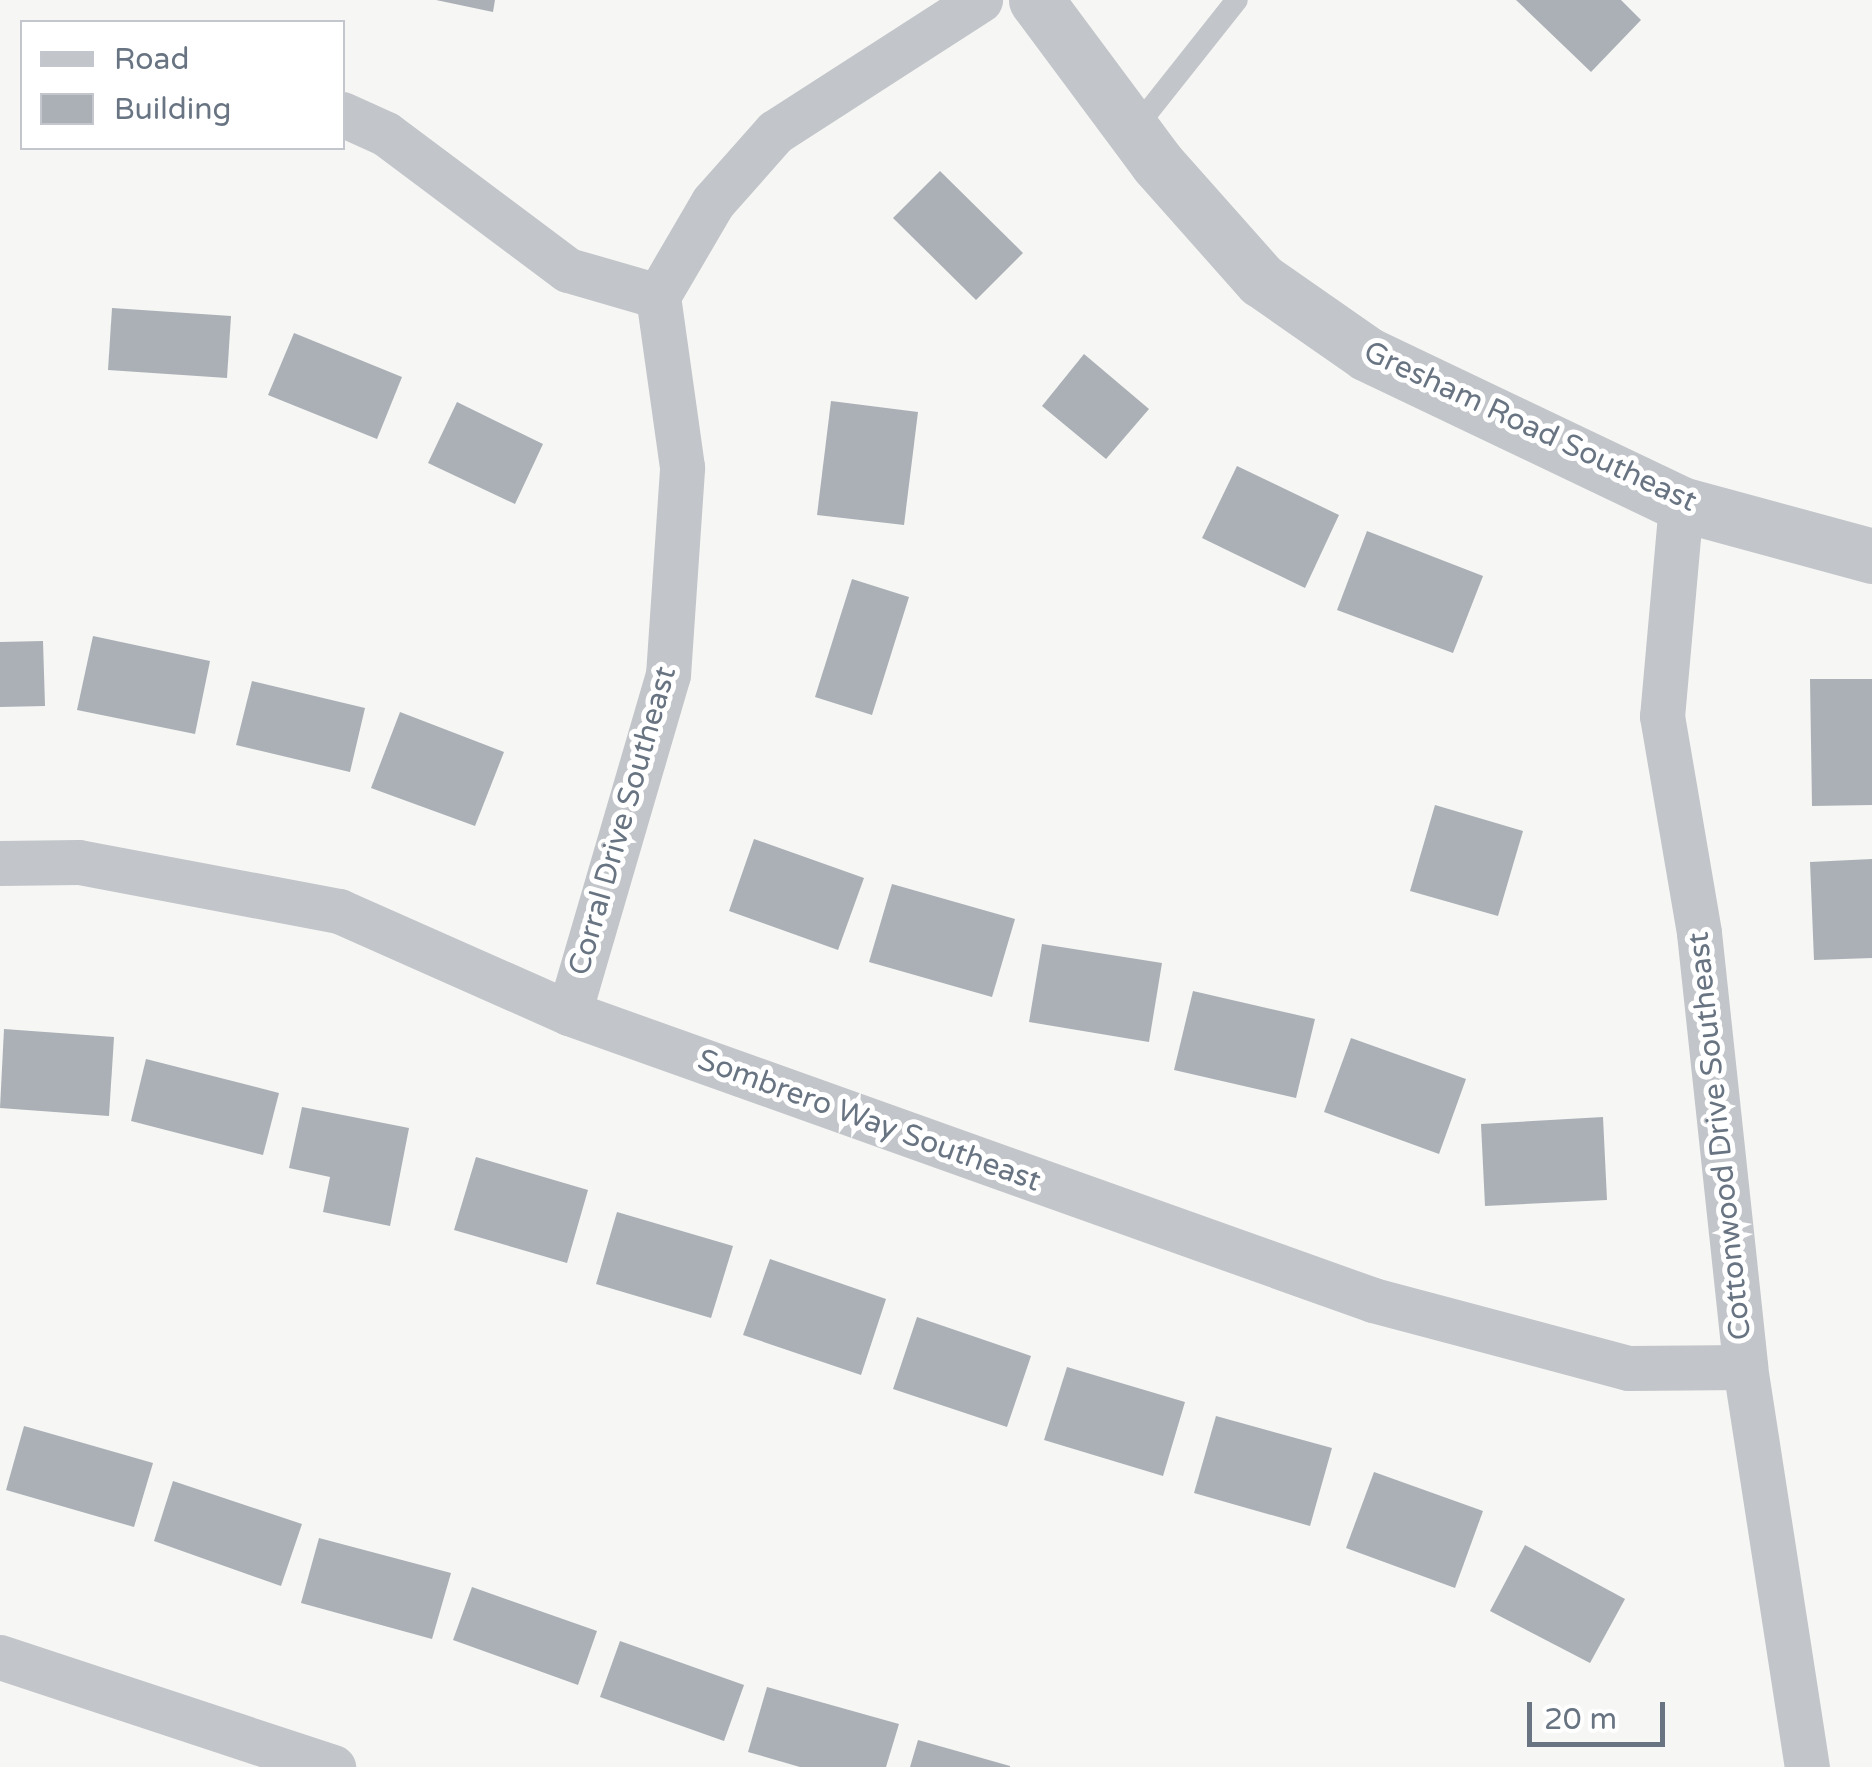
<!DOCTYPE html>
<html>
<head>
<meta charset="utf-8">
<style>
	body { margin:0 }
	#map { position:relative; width:1872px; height:1767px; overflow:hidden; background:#f6f6f4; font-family:"Varela Round",sans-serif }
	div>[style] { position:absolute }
	.building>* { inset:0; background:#aab0b6 }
	.service>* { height:22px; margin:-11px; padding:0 11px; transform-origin:11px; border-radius:11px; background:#c2c5c9 }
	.minor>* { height:45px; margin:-22.5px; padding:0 22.5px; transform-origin:22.5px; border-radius:22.5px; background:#c2c5c9 }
	.tertiary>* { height:55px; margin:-27.5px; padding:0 27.5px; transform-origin:27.5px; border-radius:27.5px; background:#c2c5c9 }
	span { translate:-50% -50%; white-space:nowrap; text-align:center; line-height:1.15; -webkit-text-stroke:10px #fff; paint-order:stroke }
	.street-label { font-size:30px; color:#687482 }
	.legend { position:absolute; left:20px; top:20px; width:325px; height:130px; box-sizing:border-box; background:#fff; border:2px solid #c3c7cd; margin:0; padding:12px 18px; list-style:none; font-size:30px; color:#687482 }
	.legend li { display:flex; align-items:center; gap:20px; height:50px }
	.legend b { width:50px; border:2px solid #c3c7cd }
	.scale { position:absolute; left:1527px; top:1702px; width:138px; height:45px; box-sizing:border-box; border:5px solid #687482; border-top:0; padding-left:12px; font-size:30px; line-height:35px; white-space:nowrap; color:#687482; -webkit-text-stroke:8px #fff; paint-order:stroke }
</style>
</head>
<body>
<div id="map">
	<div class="building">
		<div style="clip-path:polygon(436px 0,495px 0,493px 12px)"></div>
		<div style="clip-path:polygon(1516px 0,1621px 0,1641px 20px,1591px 72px)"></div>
		<div style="clip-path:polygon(940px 171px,1023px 253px,976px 300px,893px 218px)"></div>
		<div style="clip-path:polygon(112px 308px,231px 316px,227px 378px,108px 370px)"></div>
		<div style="clip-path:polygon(294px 333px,402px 377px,377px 439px,268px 395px)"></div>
		<div style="clip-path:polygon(1084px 354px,1149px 409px,1106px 459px,1042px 406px)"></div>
		<div style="clip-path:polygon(831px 401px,918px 412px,904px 525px,817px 515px)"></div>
		<div style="clip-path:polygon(457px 402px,543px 444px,515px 504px,428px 463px)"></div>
		<div style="clip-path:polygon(1237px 466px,1339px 515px,1305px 588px,1202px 538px)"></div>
		<div style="clip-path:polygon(1367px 531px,1483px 576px,1453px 653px,1337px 610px)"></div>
		<div style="clip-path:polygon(852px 579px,909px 597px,872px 715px,815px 697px)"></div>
		<div style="clip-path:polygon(93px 636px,210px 661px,195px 734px,77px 710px)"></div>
		<div style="clip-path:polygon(43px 641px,45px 706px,0 707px,0 642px)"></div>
		<div style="clip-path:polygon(1810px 679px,1872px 679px,1872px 805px,1812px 806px)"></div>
		<div style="clip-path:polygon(252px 681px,365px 708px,350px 772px,236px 745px)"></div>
		<div style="clip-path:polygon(400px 712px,504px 752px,475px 826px,371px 788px)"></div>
		<div style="clip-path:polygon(1435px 805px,1523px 831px,1498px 916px,1410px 891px)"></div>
		<div style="clip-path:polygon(754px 839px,864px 878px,838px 950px,729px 911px)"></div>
		<div style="clip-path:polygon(1872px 859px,1872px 958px,1814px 960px,1810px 862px)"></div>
		<div style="clip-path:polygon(892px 884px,1015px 919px,992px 997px,869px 962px)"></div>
		<div style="clip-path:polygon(1042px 944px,1162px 963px,1149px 1042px,1029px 1022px)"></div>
		<div style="clip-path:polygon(1193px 991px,1315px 1019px,1296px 1098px,1174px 1070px)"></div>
		<div style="clip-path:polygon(4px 1029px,114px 1037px,109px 1116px,0 1108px)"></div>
		<div style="clip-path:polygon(1351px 1038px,1466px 1079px,1439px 1154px,1324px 1112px)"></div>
		<div style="clip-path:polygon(146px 1059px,279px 1093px,263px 1155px,131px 1121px)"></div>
		<div style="clip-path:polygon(302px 1107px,409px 1128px,390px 1226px,323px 1212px,330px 1177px,289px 1168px)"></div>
		<div style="clip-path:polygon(1603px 1117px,1607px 1200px,1485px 1206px,1481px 1124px)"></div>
		<div style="clip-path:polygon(476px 1157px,588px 1190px,567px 1263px,454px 1230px)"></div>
		<div style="clip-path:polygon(617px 1212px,733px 1246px,711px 1318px,596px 1284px)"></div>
		<div style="clip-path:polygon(770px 1259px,886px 1299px,861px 1375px,743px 1335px)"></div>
		<div style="clip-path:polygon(917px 1317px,1031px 1356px,1007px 1427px,893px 1389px)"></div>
		<div style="clip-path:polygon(1067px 1367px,1185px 1402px,1163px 1476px,1044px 1440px)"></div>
		<div style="clip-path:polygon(1216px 1416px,1332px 1448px,1310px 1526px,1194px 1493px)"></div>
		<div style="clip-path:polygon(24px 1426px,153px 1463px,134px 1527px,6px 1490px)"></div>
		<div style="clip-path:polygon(1374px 1472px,1483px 1511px,1455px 1588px,1346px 1548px)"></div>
		<div style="clip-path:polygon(173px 1481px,302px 1524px,281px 1586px,154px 1541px)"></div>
		<div style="clip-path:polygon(319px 1538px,451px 1573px,432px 1639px,301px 1603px)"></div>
		<div style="clip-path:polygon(1525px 1545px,1625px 1599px,1590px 1663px,1490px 1611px)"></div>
		<div style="clip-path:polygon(472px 1587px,597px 1631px,578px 1685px,453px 1640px)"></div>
		<div style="clip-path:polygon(620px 1641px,744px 1685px,724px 1741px,600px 1697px)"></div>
		<div style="clip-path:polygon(767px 1687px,899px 1724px,886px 1767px,800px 1767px,748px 1752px)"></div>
		<div style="clip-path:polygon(918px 1740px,1010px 1766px,1010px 1767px,910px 1767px)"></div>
	</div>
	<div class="service">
		<div style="left:1133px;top:131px;width:167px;rotate:-51.6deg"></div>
	</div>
	<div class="minor">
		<div style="left:342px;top:114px;width:48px;rotate:24.4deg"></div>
		<div style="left:386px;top:134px;width:227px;rotate:36.8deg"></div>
		<div style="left:568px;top:270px;width:94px;rotate:16.1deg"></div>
		<div style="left:1681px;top:504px;width:213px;rotate:95.1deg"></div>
		<div style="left:1662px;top:716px;width:220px;rotate:80.3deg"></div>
		<div style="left:1699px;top:933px;width:436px;rotate:83.9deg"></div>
		<div style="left:1745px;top:1367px;width:405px;rotate:81.2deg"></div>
		<div style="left:0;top:863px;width:79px;rotate:-0.7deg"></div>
		<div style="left:79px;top:862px;width:265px;rotate:10.7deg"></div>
		<div style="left:339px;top:911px;width:252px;rotate:23.9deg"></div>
		<div style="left:569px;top:1013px;width:854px;rotate:19.64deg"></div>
		<div style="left:1373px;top:1300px;width:264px;rotate:14.9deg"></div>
		<div style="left:1628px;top:1368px;width:117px;rotate:-0.5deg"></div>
		<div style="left:569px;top:1013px;width:352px;rotate:-73.7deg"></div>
		<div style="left:668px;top:675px;width:208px;rotate:-86.1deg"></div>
		<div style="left:682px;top:467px;width:173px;rotate:-98deg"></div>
		<div style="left:658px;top:296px;width:109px;rotate:-59.7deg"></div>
		<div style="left:713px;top:202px;width:94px;rotate:-48.5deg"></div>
		<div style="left:775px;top:132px;width:244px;rotate:-32.8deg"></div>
		<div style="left:0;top:1657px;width:351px;rotate:18.3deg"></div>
	</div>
	<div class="tertiary">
		<div style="left:1036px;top:0;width:203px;rotate:53.4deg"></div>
		<div style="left:1157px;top:163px;width:157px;rotate:48.4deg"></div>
		<div style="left:1261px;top:280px;width:129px;rotate:34.9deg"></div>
		<div style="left:1367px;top:354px;width:348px;rotate:25.5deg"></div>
		<div style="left:1681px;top:504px;width:198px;rotate:15.2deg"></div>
	</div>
	<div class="street-label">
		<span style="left:1530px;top:427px;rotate:25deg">Gresham Road Southeast</span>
		<span style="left:623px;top:821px;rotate:-74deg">Corral Drive Southeast</span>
		<span style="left:869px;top:1121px;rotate:20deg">Sombrero Way Southeast</span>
		<span style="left:1720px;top:1136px;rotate:-96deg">Cottonwood Drive Southeast</span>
	</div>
	<ul class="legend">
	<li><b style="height:12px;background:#c2c5c9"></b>Road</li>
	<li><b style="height:28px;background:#aab0b6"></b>Building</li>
	</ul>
	<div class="scale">20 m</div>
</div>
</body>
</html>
